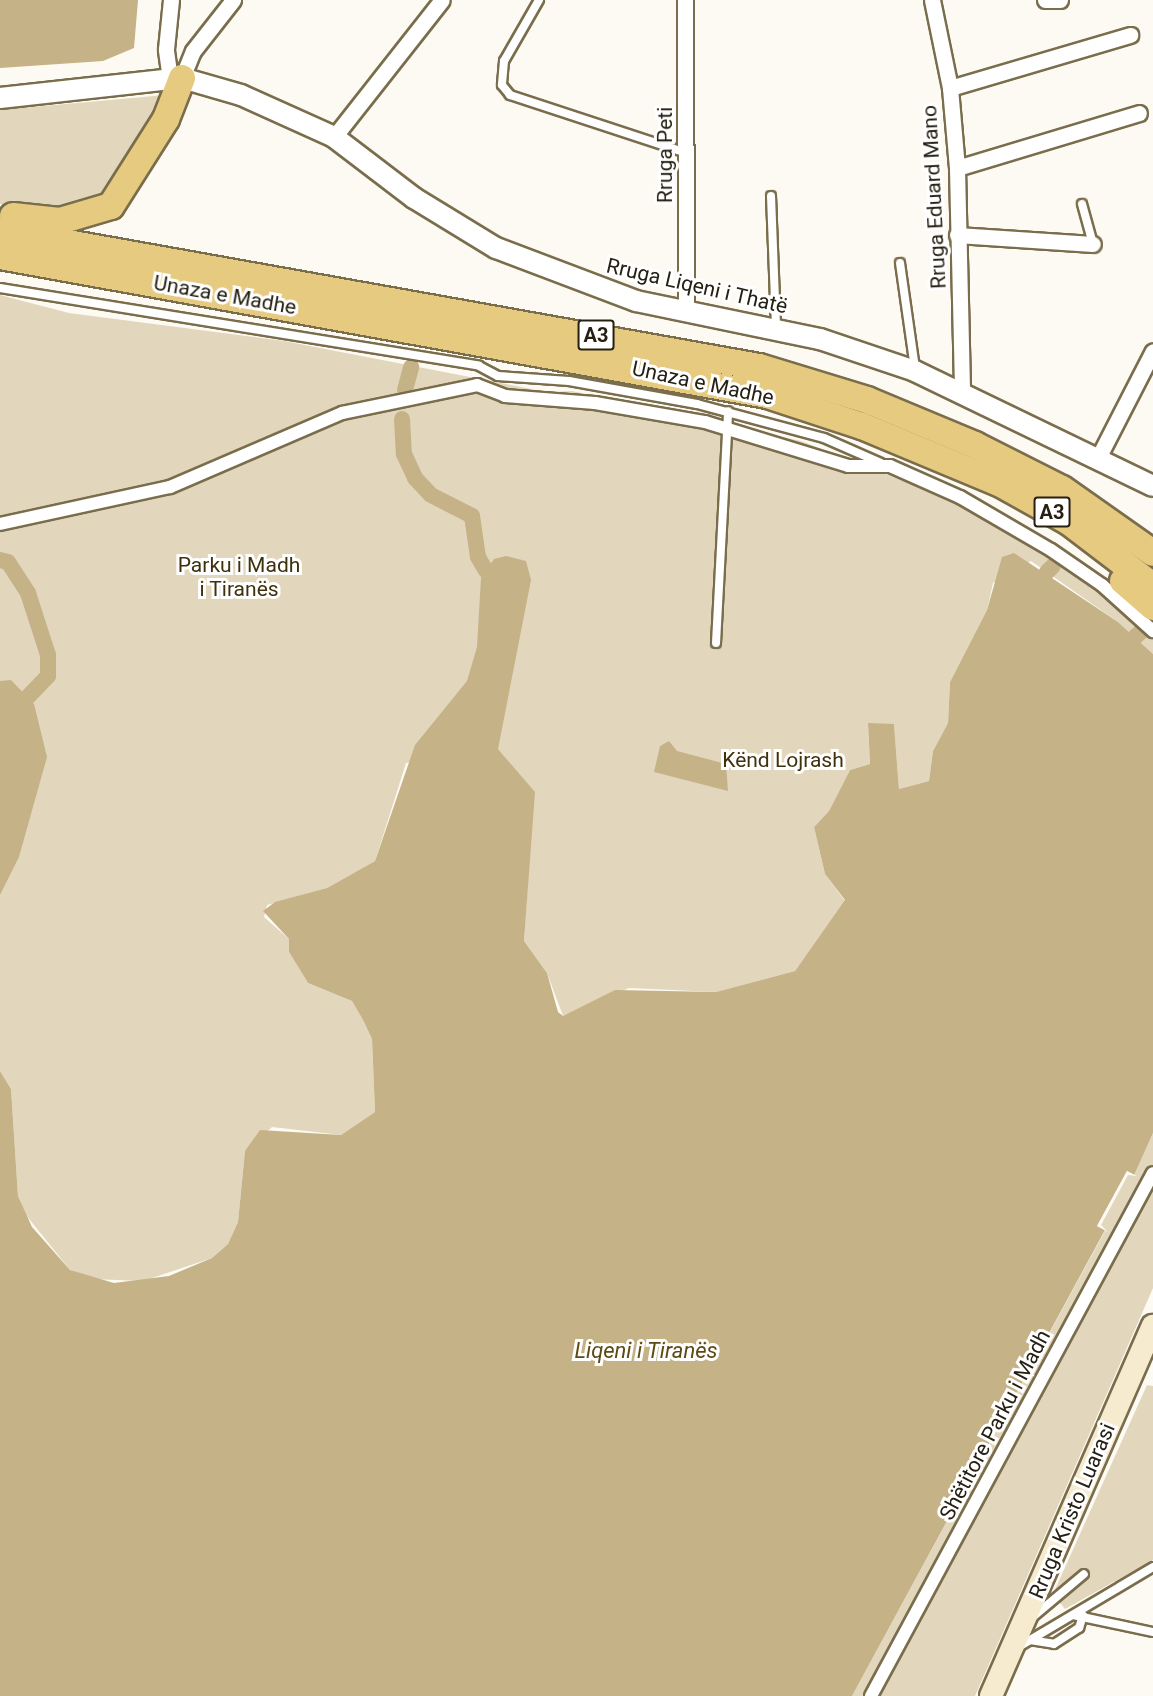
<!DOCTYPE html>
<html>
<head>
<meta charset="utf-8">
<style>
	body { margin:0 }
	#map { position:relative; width:1153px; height:1696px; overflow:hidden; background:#fdfaf3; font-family:Roboto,sans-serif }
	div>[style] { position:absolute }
	.green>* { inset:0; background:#e2d7bc }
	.water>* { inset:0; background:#c5b287 }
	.pier>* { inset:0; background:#fdfaf3 }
	.canal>* { height:16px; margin:-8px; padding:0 8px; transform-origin:8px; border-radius:8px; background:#c5b287 }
	.roads { filter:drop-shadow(2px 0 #7a6d4c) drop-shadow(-2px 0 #7a6d4c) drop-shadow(0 2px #7a6d4c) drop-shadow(0 -2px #7a6d4c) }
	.service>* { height:8px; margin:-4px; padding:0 4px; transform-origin:4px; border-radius:4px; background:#fff }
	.pedestrian>* { height:12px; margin:-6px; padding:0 6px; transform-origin:6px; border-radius:6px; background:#fff }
	.minor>* { height:15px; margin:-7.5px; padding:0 7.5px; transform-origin:7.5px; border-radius:7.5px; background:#fff }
	.tertiary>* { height:20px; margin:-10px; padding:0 10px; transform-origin:10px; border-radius:10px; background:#fff }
	.secondary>* { height:22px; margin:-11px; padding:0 11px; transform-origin:11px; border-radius:11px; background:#f6ebcf }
	.trunk>* { height:26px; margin:-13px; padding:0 13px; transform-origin:13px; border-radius:13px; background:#e6ca80 }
	span { translate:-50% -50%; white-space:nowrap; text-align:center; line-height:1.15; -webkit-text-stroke:6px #fff; paint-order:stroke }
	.shield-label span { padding:2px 4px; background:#fff; border:2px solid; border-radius:4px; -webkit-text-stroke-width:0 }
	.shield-label { font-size:20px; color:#252013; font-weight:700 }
	.street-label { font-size:21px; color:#252013 }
	.park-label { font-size:21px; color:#3e310c }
	.water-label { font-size:22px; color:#5c4914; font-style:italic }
</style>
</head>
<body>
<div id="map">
	<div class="green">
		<div style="clip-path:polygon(165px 95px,123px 187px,61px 212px,0 204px,0 110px)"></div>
		<div style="clip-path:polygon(0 295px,69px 313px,284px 341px,547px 392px,572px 391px,801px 441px,959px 503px,1063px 559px,1153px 633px,1153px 654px,1118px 622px,1031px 561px,993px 583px,987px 610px,950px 682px,948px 723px,933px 751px,929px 781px,899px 789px,894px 724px,868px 724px,870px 764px,850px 770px,829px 811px,814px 827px,825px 874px,845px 901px,795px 971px,716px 992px,629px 988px,563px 1016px,547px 973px,524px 941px,534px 792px,498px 749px,406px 763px,375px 861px,327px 888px,267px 905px,264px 917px,289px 939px,289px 952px,308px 983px,352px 1001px,363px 1020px,372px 1039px,375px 1112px,341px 1135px,272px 1127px,245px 1151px,238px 1222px,228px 1244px,212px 1258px,143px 1281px,91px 1279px,70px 1270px,26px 1215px,18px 1196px,11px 1089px,0 1071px)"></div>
		<div style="clip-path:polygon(1153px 1133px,1153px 1288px,975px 1696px,852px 1696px,1105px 1231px,1097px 1226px,1127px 1171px,1134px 1174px)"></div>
		<div style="clip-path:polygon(1147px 1385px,1153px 1386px,1153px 1560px,1065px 1609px,1053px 1594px)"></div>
	</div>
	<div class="water">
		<div style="clip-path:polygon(0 0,138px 0,134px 48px,103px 61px,0 68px)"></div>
		<div style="clip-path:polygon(1014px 553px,1118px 622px,1153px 654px,1153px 1133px,1134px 1175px,1127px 1171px,1097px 1226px,1105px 1230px,852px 1696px,0 1696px,0 1071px,11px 1089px,18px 1196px,32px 1227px,70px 1270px,114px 1283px,169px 1276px,212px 1258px,228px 1244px,238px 1222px,245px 1151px,260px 1130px,341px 1135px,375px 1112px,372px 1039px,363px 1020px,352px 1001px,308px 983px,289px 952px,289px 939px,263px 911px,275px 902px,327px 888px,375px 861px,415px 745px,467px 681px,477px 647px,481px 578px,494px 559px,506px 556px,526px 561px,531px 580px,498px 749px,535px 792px,524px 941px,547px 973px,558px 1012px,563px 1016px,615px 990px,716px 992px,795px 971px,845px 900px,825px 874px,814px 827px,829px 811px,850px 770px,870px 764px,868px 723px,894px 724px,899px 789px,929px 781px,933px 751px,948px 723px,950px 682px,987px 610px,1002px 557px)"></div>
		<div style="clip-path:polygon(11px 680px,34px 704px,47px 757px,19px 857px,0 895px,0 681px)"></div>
		<div style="clip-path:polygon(669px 741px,677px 751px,726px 764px,728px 791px,654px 772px,660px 746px)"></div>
	</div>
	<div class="pier">
		<div style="clip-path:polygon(1127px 1171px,1137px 1176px,1128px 1175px,1101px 1225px,1108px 1232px,1097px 1226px)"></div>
	</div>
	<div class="canal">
		<div style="left:405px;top:390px;width:24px;rotate:-75deg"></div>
		<div style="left:402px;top:419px;width:35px;rotate:87deg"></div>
		<div style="left:404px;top:454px;width:26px;rotate:65deg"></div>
		<div style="left:415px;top:478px;width:23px;rotate:47deg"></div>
		<div style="left:431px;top:495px;width:46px;rotate:27.1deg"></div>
		<div style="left:472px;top:516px;width:41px;rotate:81.7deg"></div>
		<div style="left:478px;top:557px;width:16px;rotate:60deg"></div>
		<div style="left:0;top:560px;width:8px;rotate:14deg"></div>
		<div style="left:8px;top:562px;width:37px;rotate:57deg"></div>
		<div style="left:28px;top:593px;width:65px;rotate:72.1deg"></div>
		<div style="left:48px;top:655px;width:21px;rotate:90deg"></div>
		<div style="left:48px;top:676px;width:29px;rotate:134deg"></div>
		<div style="left:1047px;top:572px;width:8px;rotate:-45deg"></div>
		<div style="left:1135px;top:637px;width:11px;rotate:-41deg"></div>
	</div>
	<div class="roads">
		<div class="service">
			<div style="left:539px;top:0;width:70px;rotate:119.8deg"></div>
			<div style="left:504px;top:61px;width:24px;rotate:95deg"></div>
			<div style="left:502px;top:85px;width:13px;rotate:51deg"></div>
			<div style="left:510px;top:95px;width:185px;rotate:18.2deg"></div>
			<div style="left:771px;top:196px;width:132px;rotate:87.8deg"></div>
			<div style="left:1082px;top:204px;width:41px;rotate:74.6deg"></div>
			<div style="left:900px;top:263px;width:107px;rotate:81.9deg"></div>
			<div style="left:0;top:288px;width:485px;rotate:9.2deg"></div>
			<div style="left:479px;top:366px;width:21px;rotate:28deg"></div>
			<div style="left:498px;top:376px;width:71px;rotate:4deg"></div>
			<div style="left:569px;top:381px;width:130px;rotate:10.2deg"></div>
			<div style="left:697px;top:404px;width:131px;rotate:15deg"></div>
			<div style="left:824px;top:438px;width:62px;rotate:23.7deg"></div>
			<div style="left:716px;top:643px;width:232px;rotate:-87deg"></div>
			<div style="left:1073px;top:1615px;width:82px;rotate:12deg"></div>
			<div style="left:1034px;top:1616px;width:65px;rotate:-40deg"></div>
			<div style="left:1030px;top:1640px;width:24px;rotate:9deg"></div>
			<div style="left:1054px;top:1644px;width:30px;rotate:-33deg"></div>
			<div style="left:1079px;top:1628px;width:13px;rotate:-72deg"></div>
			<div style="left:1020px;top:1646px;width:155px;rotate:-30.7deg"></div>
		</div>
		<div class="pedestrian">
			<div style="left:0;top:524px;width:174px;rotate:-12.3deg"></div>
			<div style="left:170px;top:487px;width:187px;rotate:-23.3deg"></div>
			<div style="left:342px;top:413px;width:138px;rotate:-11.7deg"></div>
			<div style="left:477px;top:385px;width:30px;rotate:21deg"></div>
			<div style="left:505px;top:396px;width:90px;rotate:4.4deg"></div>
			<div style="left:595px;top:403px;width:112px;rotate:9.8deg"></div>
			<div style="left:705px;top:422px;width:150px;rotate:17.1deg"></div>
			<div style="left:848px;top:466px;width:42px"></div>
			<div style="left:890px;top:466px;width:77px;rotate:23.9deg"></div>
			<div style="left:960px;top:497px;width:105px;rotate:30.2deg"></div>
			<div style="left:1051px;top:550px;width:62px;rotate:34.5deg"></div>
			<div style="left:1102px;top:585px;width:69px;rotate:42deg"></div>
			<div style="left:871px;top:1696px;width:594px;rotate:-61.67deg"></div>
		</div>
		<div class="minor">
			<div style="left:685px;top:0;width:311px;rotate:89.8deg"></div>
			<div style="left:932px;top:0;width:90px;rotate:78.4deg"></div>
			<div style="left:950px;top:88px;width:80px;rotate:85deg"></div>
			<div style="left:957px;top:168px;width:225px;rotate:88.7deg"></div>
			<div style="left:1045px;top:0;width:15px"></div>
			<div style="left:182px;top:78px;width:29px;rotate:-68deg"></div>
			<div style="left:193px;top:51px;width:65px;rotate:-51.9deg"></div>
			<div style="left:170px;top:79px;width:30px;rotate:-98deg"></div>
			<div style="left:166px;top:49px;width:49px;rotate:-84.2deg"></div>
			<div style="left:950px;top:88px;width:188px;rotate:-16.4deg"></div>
			<div style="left:334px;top:137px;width:174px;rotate:-51.8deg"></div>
			<div style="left:957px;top:168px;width:190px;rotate:-16.8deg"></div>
			<div style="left:957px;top:235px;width:136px;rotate:3.8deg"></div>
			<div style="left:1098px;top:458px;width:120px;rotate:-62.8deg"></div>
		</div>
		<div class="tertiary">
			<div style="left:0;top:98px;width:183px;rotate:-6.3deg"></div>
			<div style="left:182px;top:78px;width:61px;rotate:16.1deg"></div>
			<div style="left:241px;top:95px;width:102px;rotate:24.3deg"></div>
			<div style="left:334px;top:137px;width:101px;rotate:37.3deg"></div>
			<div style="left:414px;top:198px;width:96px;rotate:31.4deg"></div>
			<div style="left:496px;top:248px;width:150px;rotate:20.7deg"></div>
			<div style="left:636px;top:301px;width:188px;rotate:11.7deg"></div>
			<div style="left:820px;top:339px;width:100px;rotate:18.6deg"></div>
			<div style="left:915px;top:371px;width:264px;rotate:25.8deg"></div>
		</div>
		<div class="secondary">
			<div style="left:991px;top:1696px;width:404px;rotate:-66.4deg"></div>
		</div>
		<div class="trunk">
			<div style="left:13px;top:216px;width:47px;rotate:6.1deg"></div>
			<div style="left:60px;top:221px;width:53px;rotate:-16.4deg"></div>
			<div style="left:111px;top:206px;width:103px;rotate:-57.7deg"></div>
			<div style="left:166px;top:119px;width:44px;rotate:-68.7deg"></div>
			<div style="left:0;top:231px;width:771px;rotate:10.16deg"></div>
			<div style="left:759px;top:367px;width:113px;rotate:17deg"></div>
			<div style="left:867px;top:400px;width:117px;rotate:22.6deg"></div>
			<div style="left:975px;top:445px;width:97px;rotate:26.8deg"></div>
			<div style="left:1062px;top:489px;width:111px;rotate:35.1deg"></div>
			<div style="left:0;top:256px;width:779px;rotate:10.27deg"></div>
			<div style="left:767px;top:395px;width:100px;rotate:18.1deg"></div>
			<div style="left:862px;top:426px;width:148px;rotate:22.6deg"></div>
			<div style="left:999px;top:483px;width:80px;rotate:29.1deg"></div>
			<div style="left:1069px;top:522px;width:106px;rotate:37.3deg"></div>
			<div style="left:1123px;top:581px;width:40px;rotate:41deg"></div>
		</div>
	</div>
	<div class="shield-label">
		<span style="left:596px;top:335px">A3</span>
		<span style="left:1052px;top:512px">A3</span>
	</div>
	<div class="street-label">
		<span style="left:665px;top:155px;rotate:-90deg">Rruga Peti</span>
		<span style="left:934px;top:197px;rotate:-93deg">Rruga Eduard Mano</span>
		<span style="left:697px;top:286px;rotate:13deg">Rruga Liqeni i Thatë</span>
		<span style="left:225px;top:295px;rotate:10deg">Unaza e Madhe</span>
		<span style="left:703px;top:383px;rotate:12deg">Unaza e Madhe</span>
		<span style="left:995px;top:1425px;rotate:-62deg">Shëtitore Parku i Madh</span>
		<span style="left:1072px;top:1511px;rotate:-67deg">Rruga Kristo Luarasi</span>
	</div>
	<div class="park-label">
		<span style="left:239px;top:577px">Parku i Madh<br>i Tiranës</span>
		<span style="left:783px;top:760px">Kënd Lojrash</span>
	</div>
	<div class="water-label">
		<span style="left:646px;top:1351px">Liqeni i Tiranës</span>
	</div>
</div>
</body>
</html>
